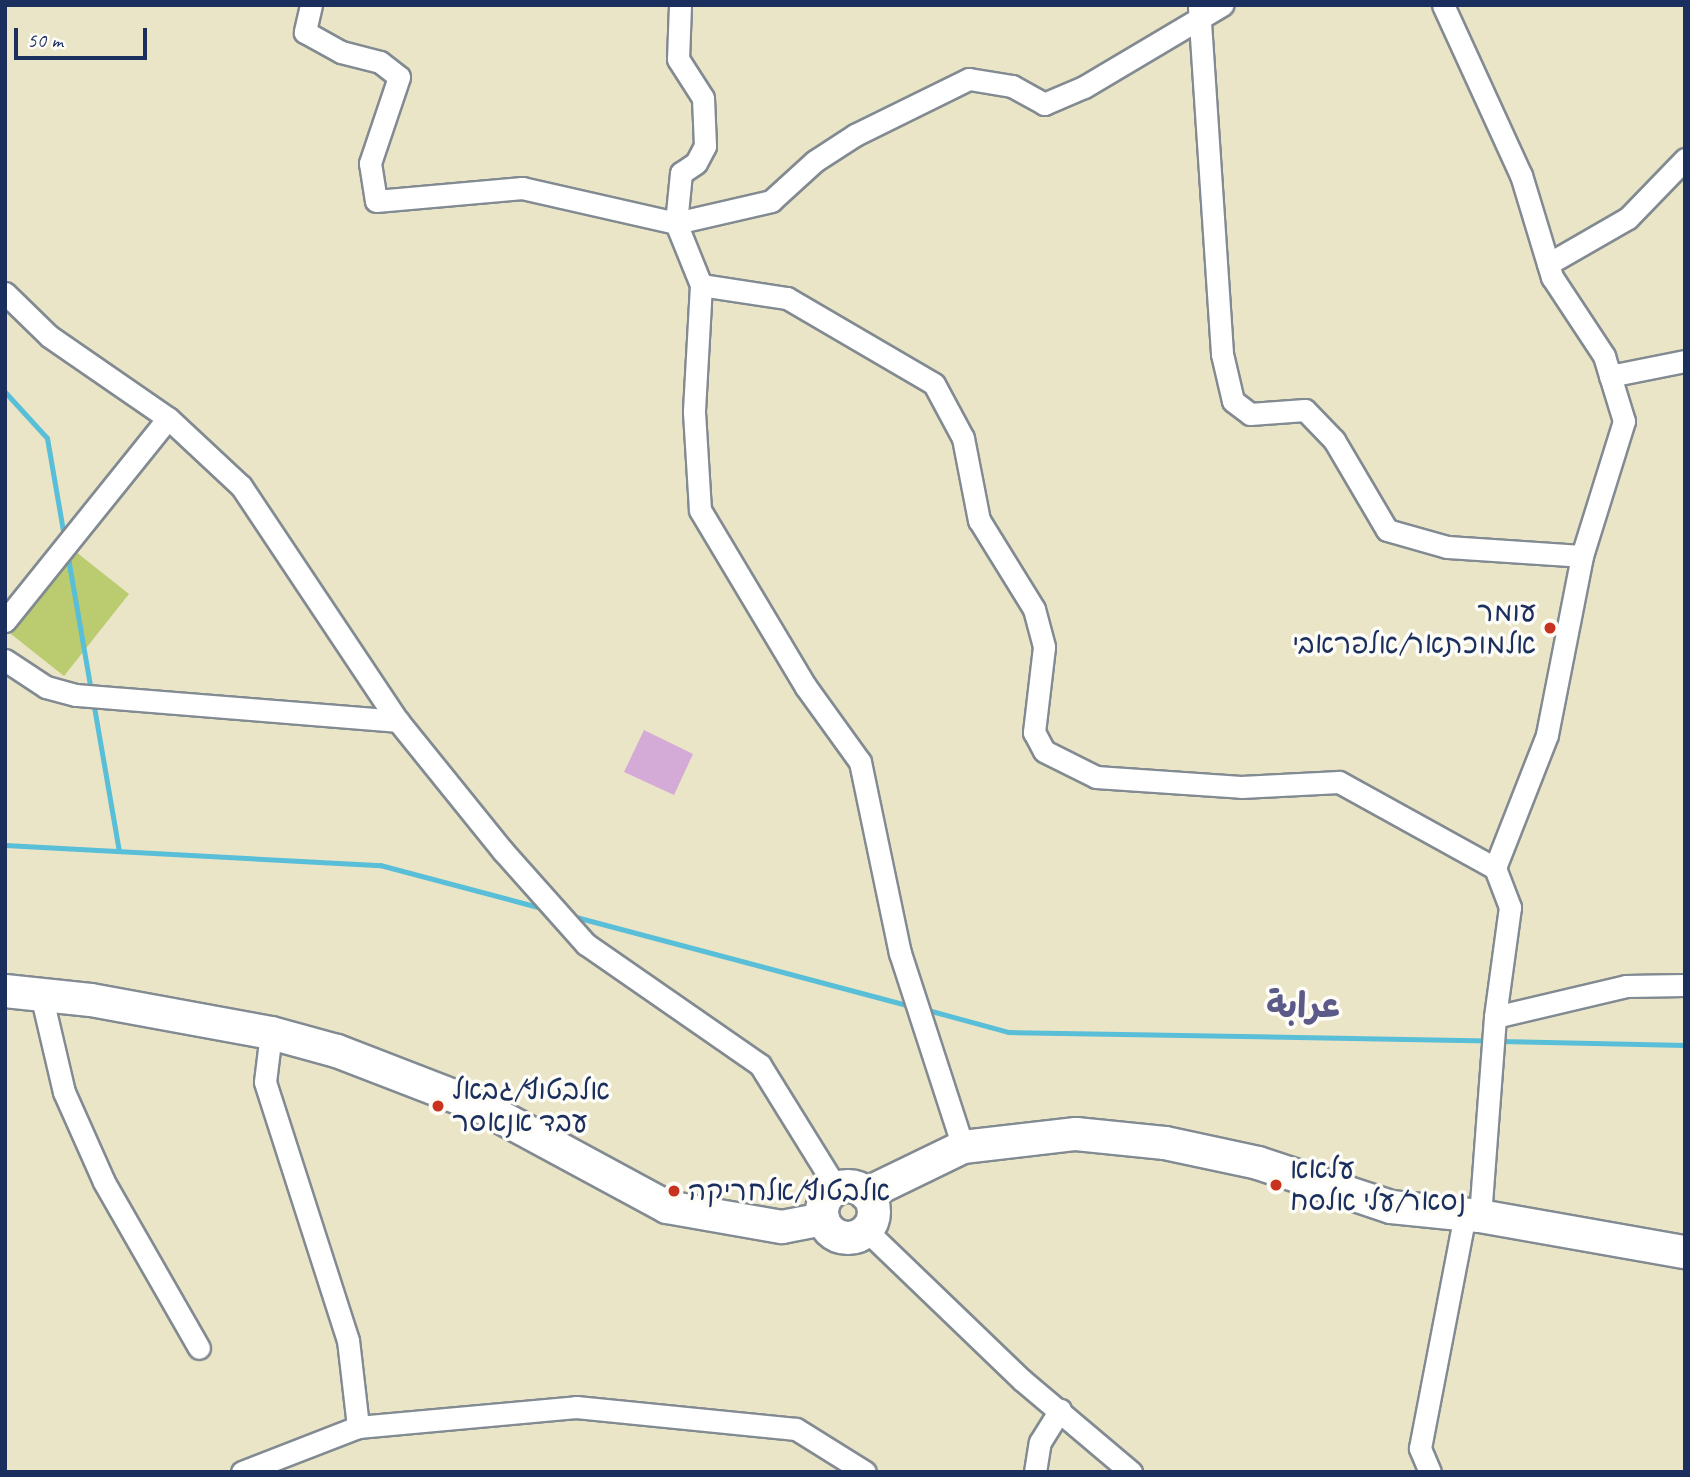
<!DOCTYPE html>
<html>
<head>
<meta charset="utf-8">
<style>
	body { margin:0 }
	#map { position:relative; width:1690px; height:1477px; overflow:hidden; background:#eae5c6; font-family:Caveat,"Playpen Sans Arabic","Playpen Sans Hebrew",sans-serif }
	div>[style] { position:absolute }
	.green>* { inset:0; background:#bacc6f }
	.stream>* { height:5px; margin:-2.5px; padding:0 2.5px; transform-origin:2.5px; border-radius:2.5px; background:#59bed7 }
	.building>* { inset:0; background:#d4abd6 }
	.roads { filter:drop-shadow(2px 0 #828a92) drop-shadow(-2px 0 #828a92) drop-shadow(0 2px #828a92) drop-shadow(0 -2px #828a92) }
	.street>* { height:21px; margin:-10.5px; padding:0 10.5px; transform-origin:10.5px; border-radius:10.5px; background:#fff }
	.primary>* { height:32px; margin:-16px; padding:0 16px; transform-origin:16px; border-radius:16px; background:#fff }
	.primary>.ring { margin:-16px; padding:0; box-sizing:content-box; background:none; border:32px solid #fff; border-radius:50% }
	.dots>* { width:19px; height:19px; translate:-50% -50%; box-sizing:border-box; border:4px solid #fdfcf7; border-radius:50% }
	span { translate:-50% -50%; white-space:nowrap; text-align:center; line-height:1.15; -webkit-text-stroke:7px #fdfcf7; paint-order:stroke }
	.poi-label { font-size:28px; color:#1b2f5e }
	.right { translate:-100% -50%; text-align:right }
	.left { translate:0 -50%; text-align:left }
	.district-label { font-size:35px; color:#5c5a88; font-weight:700 }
	.frame { position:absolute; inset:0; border:7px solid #1b2f5e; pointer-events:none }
	.scale { position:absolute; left:14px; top:28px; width:133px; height:32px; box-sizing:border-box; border:4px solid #1b2f5e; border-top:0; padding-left:9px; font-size:21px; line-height:24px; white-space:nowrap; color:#1b2f5e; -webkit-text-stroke:5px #fdfcf7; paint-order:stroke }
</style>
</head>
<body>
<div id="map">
	<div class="green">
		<div style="clip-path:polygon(76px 552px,129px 594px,64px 676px,11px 634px)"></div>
	</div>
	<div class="stream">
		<div style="left:5px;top:392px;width:62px;rotate:47.6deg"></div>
		<div style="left:47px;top:438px;width:99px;rotate:80.2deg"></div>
		<div style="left:67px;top:552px;width:141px;rotate:80.2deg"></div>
		<div style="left:93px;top:701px;width:152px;rotate:80.2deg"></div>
		<div style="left:5px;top:845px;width:376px;rotate:3.1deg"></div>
		<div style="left:380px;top:865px;width:171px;rotate:14.9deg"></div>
		<div style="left:572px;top:916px;width:351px;rotate:14.9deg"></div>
		<div style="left:924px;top:1009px;width:87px;rotate:15.3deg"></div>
		<div style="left:1008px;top:1032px;width:480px;rotate:1deg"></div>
		<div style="left:1498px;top:1041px;width:187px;rotate:1.2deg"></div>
	</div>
	<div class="building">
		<div style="clip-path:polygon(644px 730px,693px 754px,674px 795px,624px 772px)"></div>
	</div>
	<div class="roads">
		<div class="street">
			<div style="left:311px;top:5px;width:28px;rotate:103deg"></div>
			<div style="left:305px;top:32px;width:41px;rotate:29.1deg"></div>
			<div style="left:341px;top:52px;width:40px;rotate:14.4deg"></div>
			<div style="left:380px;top:62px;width:24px;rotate:38deg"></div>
			<div style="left:399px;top:77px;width:91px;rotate:108.6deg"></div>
			<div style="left:370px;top:163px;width:38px;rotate:81deg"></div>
			<div style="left:376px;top:201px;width:147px;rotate:-5.1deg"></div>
			<div style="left:522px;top:188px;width:158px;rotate:12.8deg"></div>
			<div style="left:676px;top:223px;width:98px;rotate:-13deg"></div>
			<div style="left:771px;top:201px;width:59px;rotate:-42.3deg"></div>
			<div style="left:815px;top:161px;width:48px;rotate:-33deg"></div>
			<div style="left:855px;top:135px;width:127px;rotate:-26.2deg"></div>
			<div style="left:969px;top:79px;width:44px;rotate:9.2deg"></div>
			<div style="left:1012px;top:86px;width:37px;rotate:29deg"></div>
			<div style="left:1044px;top:104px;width:43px;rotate:-23deg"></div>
			<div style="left:1084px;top:87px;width:161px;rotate:-30.7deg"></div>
			<div style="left:680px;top:5px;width:54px;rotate:92.1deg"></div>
			<div style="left:678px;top:59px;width:46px;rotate:57.3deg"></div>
			<div style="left:703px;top:98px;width:48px;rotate:87.6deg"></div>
			<div style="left:705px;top:146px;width:19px;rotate:118deg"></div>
			<div style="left:696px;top:163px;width:18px;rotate:146deg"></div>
			<div style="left:681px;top:173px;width:50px;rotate:95.7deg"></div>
			<div style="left:676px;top:223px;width:67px;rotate:68deg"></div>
			<div style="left:701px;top:285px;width:127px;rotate:93.2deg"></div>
			<div style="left:694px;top:412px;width:98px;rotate:86.5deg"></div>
			<div style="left:700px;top:510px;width:206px;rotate:59.1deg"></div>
			<div style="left:806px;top:687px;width:92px;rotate:54.2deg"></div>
			<div style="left:860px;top:762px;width:195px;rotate:78.2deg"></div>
			<div style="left:900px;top:953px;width:204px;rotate:72deg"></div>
			<div style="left:1443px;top:5px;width:187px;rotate:65.4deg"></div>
			<div style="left:1521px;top:175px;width:107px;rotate:73.1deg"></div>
			<div style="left:1552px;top:277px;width:95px;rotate:56.6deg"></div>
			<div style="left:1604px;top:356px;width:68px;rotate:72.9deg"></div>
			<div style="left:1624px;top:421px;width:141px;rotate:107.3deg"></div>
			<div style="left:1582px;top:556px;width:182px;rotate:101.1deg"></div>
			<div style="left:1547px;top:735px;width:143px;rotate:111.4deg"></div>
			<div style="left:1495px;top:868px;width:42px;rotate:69deg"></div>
			<div style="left:1510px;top:907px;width:111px;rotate:97.8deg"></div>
			<div style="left:1495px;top:1017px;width:200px;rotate:94.3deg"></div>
			<div style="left:1199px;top:7px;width:348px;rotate:86.2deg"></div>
			<div style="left:1222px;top:354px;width:48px;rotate:76.8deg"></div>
			<div style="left:1233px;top:401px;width:21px;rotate:37deg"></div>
			<div style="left:1250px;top:414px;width:55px;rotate:-4.2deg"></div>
			<div style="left:1305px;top:410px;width:42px;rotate:46deg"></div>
			<div style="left:1334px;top:440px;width:104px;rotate:59.5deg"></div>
			<div style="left:1387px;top:530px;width:62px;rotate:15.8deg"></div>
			<div style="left:1447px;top:547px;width:135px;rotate:3.8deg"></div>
			<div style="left:1548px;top:264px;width:92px;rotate:-29.9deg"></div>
			<div style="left:1628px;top:218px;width:82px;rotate:-46deg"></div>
			<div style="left:701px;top:285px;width:87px;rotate:8.6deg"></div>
			<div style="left:787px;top:298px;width:170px;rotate:30.3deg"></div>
			<div style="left:934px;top:384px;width:61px;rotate:61.8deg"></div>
			<div style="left:963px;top:438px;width:84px;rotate:79deg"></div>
			<div style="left:979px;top:520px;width:105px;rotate:58.3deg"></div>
			<div style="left:1034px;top:609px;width:39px;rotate:75deg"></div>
			<div style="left:1044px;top:647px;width:86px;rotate:96.7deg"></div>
			<div style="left:1034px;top:732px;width:21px;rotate:62deg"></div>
			<div style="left:1044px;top:751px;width:58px;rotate:26.6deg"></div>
			<div style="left:1096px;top:777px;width:145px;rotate:3.9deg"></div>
			<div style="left:1241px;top:787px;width:98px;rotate:-2.9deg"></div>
			<div style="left:1339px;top:782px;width:178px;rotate:28.9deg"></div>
			<div style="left:5px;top:293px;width:62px;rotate:44.3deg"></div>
			<div style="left:49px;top:336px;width:145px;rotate:34.6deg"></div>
			<div style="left:168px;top:418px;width:100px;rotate:43deg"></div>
			<div style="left:241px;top:486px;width:283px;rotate:56.3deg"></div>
			<div style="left:398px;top:721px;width:167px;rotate:51.1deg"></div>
			<div style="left:503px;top:851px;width:125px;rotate:48.3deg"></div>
			<div style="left:586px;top:944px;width:212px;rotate:34.8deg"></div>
			<div style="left:760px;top:1065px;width:146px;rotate:58.2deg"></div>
			<div style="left:1610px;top:376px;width:76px;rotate:-11.3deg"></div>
			<div style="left:5px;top:621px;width:260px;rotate:-51.2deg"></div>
			<div style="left:5px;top:660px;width:49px;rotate:33.4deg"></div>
			<div style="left:46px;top:687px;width:31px;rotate:15deg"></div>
			<div style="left:76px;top:695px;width:323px;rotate:4.6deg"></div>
			<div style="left:41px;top:994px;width:101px;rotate:76.8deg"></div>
			<div style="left:64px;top:1092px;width:98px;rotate:66deg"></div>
			<div style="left:104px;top:1182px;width:191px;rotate:60.2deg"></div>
			<div style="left:1495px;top:1017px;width:135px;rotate:-13.3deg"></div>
			<div style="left:1626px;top:986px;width:59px;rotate:-1deg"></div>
			<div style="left:271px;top:1033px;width:49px;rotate:97deg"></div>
			<div style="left:265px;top:1082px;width:271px;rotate:72.2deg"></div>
			<div style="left:348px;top:1340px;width:88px;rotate:83.4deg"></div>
			<div style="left:866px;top:1230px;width:216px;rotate:43.9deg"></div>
			<div style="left:1022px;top:1380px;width:143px;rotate:40.2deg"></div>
			<div style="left:242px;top:1472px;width:124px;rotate:-21.2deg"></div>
			<div style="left:358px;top:1427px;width:219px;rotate:-5.2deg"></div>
			<div style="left:576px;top:1407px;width:221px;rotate:5.7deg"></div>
			<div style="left:796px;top:1429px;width:81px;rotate:31.9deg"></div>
			<div style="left:1035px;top:1472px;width:30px;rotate:-81deg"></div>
			<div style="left:1040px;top:1442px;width:38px;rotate:-58deg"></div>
			<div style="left:1430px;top:1472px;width:26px;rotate:-113deg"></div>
			<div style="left:1420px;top:1448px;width:238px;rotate:-79.1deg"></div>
		</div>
		<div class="primary">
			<div style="left:5px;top:991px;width:86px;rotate:6deg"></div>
			<div style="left:91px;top:1000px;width:183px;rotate:10.4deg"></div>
			<div style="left:271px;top:1033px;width:68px;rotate:15.3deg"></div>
			<div style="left:337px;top:1051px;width:155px;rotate:21.1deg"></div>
			<div style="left:482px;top:1107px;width:210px;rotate:28.4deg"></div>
			<div style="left:667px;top:1207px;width:117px;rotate:9.9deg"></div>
			<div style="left:782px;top:1227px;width:42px;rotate:-11deg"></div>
			<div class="ring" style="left:822px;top:1186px;width:20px;height:20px"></div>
			<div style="left:866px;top:1194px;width:108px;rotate:-25.9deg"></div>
			<div style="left:963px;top:1147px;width:114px;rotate:-6.6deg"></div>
			<div style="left:1076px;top:1134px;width:89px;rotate:5.8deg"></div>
			<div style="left:1165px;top:1143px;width:95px;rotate:12.1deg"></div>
			<div style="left:1258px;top:1163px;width:140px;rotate:18.3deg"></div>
			<div style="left:1391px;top:1207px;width:89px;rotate:5.8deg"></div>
			<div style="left:1480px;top:1216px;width:208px;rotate:10deg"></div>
		</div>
	</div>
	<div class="dots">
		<div style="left:1550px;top:628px;background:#c8321e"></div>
		<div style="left:438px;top:1106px;background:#c8321e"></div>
		<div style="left:1276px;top:1185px;background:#c8321e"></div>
		<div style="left:674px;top:1191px;background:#c8321e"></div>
	</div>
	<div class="poi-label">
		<span class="right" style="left:1536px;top:628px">עומר<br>אלמוכתאר/אלפראבי</span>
		<span class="left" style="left:452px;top:1106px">אלבטוף/גבאל<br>עבד אנאסר</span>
		<span class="left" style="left:1290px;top:1185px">עלאא<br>נסאר/עלי אלסח</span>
		<span class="left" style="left:688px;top:1191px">אלבטוף/אלחריקה</span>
	</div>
	<div class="district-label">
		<span style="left:1303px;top:1006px">عرابة</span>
	</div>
	<div class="frame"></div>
	<div class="scale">50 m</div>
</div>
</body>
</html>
